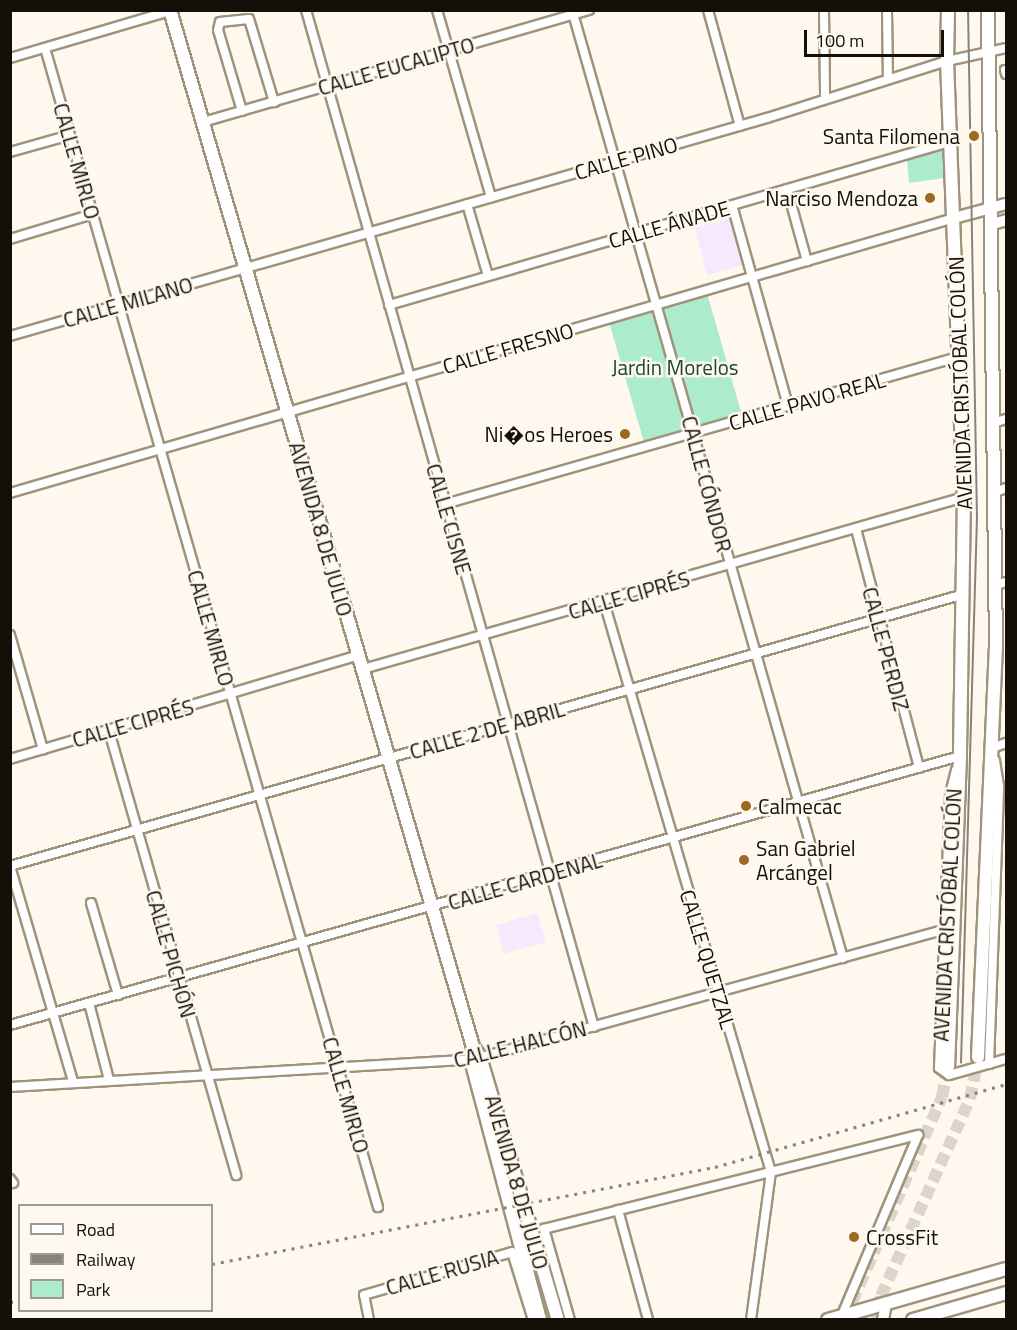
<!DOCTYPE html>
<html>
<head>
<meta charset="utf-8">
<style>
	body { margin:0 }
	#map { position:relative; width:1017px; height:1330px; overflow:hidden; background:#fef8ee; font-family:"Titillium Web",sans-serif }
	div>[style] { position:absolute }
	.commercial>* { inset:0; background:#f7e9fd }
	.green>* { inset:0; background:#acebcd }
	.primary-tunnel>* { height:12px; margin-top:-6px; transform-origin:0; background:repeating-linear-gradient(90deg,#dbd5cb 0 12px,transparent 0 18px) }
	.roads { filter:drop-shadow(2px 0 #9f937b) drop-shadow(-2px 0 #9f937b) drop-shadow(0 2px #9f937b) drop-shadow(0 -2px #9f937b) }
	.street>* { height:8px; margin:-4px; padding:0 4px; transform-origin:4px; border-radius:4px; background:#fff }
	.secondary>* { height:10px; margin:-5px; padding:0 5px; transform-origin:5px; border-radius:5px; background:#fff }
	.primary>* { height:12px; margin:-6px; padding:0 6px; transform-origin:6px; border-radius:6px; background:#fff }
	.tram>* { height:1.5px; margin:-0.75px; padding:0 0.75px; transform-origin:0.75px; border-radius:0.75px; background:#88837a }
	.rail>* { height:3px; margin-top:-1.5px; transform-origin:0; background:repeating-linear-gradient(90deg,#88837a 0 3px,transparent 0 9px) }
	.dots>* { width:16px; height:16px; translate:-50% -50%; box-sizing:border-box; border:3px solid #fef8ee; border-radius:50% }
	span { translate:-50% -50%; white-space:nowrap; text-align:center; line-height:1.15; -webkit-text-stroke:5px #fef8ee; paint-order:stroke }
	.street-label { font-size:21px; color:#140f07 }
	.poi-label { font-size:21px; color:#140f07 }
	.right { translate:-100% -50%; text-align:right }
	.left { translate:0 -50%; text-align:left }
	.park-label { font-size:21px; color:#1b4836 }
	.frame { position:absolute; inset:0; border:12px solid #140f07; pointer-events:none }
	.legend { position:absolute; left:18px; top:1204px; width:195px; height:108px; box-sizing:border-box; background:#fef8ee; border:2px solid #a09b92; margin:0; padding:8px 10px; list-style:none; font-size:18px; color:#140f07 }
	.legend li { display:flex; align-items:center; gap:12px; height:30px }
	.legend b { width:30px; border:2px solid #a09b92 }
	.scale { position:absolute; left:804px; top:30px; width:140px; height:27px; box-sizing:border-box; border:3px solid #140f07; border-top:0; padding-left:8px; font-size:18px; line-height:21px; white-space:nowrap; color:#140f07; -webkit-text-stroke:4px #fef8ee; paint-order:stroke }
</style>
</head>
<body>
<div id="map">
	<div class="commercial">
		<div style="clip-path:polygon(734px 217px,747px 264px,707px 275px,695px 228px)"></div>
		<div style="clip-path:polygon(537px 913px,546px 942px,504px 954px,496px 925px)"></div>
	</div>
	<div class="green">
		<div style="clip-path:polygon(943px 150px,945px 178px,909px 183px,907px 159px)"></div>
		<div style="clip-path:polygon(707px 293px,742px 415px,644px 442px,609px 322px)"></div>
	</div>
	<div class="primary-tunnel">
		<div style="left:850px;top:1320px;width:18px;rotate:-84deg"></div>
		<div style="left:852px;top:1302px;width:224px;rotate:-66.3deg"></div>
		<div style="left:942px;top:1097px;width:31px;rotate:-79deg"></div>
		<div style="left:877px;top:1320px;width:24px;rotate:-81deg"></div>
		<div style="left:881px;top:1296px;width:216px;rotate:-65.7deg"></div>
		<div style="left:970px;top:1099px;width:43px;rotate:-79.2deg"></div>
	</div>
	<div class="roads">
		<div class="street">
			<div style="left:306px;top:10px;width:1057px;rotate:74.19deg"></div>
			<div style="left:437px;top:10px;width:195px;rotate:73.9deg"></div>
			<div style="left:572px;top:10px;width:986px;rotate:74.05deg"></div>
			<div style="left:708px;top:10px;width:120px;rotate:74.6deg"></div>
			<div style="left:824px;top:10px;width:88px;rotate:89.3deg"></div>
			<div style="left:887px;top:10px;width:69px;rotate:89.2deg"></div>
			<div style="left:45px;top:48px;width:1206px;rotate:73.97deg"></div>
			<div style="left:10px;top:58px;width:167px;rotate:-16.4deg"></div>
			<div style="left:1005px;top:70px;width:4px;rotate:76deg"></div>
			<div style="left:242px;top:111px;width:84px;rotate:-106.5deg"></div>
			<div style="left:218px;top:30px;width:8px;rotate:-76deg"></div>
			<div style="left:220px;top:22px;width:29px;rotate:-6deg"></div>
			<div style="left:249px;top:19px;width:87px;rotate:73.2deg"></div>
			<div style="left:203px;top:122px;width:402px;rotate:-16.2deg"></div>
			<div style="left:10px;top:152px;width:62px;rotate:-15.8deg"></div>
			<div style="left:787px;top:189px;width:75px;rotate:74.5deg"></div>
			<div style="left:467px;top:204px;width:75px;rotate:73.7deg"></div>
			<div style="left:732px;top:205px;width:209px;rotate:74.4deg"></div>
			<div style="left:10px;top:239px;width:87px;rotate:-16.8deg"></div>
			<div style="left:389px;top:305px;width:583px;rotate:-16.23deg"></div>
			<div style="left:10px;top:336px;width:788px;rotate:-16.07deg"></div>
			<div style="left:767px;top:118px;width:189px;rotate:-17.6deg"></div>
			<div style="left:947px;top:61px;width:60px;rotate:-12.4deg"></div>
			<div style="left:993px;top:423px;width:14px;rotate:-17deg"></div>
			<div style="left:995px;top:492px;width:12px;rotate:-20deg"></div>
			<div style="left:10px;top:493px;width:983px;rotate:-16.24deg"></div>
			<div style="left:445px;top:504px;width:537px;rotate:-16deg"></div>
			<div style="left:856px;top:529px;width:247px;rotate:75.2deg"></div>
			<div style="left:996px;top:585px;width:10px;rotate:-17deg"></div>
			<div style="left:604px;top:602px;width:594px;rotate:73.67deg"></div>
			<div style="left:771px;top:1172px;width:149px;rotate:97.7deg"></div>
			<div style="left:10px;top:635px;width:119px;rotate:73.9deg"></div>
			<div style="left:363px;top:669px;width:625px;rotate:-15.97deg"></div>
			<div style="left:109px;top:731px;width:462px;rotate:74deg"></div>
			<div style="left:992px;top:748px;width:15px;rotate:-20deg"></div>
			<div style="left:10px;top:759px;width:363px;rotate:-16.6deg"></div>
			<div style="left:956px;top:770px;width:25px;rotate:104deg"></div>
			<div style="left:950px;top:794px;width:274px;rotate:92.3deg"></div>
			<div style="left:939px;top:1068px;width:12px;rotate:35deg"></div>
			<div style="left:949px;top:1075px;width:59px;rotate:-15.7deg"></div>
			<div style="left:10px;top:866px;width:992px;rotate:-15.91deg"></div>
			<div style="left:10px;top:866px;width:225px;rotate:73.7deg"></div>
			<div style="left:91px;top:903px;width:96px;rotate:73.6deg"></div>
			<div style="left:89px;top:1003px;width:80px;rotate:75.4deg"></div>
			<div style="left:10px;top:1025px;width:987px;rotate:-15.81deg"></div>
			<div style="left:989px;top:1064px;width:278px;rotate:-87.9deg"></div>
			<div style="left:999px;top:786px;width:26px;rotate:-99deg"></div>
			<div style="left:10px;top:1087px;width:462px;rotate:-3.4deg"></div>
			<div style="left:471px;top:1060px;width:493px;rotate:-15.4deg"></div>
			<div style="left:10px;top:1179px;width:5px;rotate:53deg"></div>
			<div style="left:618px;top:1210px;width:114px;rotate:74.7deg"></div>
			<div style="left:842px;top:1315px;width:195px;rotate:-67.1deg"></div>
			<div style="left:369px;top:1320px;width:25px;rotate:-101deg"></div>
			<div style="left:364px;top:1295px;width:154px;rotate:-16.2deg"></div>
			<div style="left:512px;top:1252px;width:71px;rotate:72.8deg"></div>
			<div style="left:570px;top:1320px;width:95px;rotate:-105.9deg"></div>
			<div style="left:544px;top:1229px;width:386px;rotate:-14.1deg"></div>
		</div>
		<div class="secondary">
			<div style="left:954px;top:218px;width:54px;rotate:-15.1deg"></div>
			<div style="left:993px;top:224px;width:14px;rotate:-17deg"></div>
			<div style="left:883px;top:1320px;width:17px;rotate:-80deg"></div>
		</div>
		<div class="primary">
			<div style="left:170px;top:10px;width:1080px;rotate:73.71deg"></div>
			<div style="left:473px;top:1047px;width:12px;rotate:55deg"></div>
			<div style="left:480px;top:1057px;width:274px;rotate:73.5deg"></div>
			<div style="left:948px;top:10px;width:51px;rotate:91.1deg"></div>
			<div style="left:947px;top:61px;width:436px;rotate:87.8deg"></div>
			<div style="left:964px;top:497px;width:259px;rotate:90.9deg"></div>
			<div style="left:960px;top:756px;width:311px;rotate:92.2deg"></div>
			<div style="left:473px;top:1047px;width:13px;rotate:99deg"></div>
			<div style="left:471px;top:1060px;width:269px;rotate:75.1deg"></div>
			<div style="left:978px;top:1057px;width:409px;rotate:-87.5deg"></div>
			<div style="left:996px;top:648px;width:638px;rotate:-90.72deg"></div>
			<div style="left:828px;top:1320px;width:185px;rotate:-16deg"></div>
			<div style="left:913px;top:1320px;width:97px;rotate:-16.2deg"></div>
		</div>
	</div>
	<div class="tram">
		<div style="left:961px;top:1063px;width:544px;rotate:-88.32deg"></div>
		<div style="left:977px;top:519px;width:509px;rotate:-91.01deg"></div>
	</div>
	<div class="rail">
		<div style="left:212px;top:1264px;width:512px;rotate:-10.92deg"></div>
		<div style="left:715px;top:1167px;width:303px;rotate:-15.9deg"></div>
		<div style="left:10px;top:1302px;width:10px;rotate:-6deg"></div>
	</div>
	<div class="dots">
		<div style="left:974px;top:136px;background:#9d6821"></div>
		<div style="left:930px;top:198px;background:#9d6821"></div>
		<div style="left:625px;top:434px;background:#9d6821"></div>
		<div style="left:746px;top:806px;background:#9d6821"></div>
		<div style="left:744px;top:860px;background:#9d6821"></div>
		<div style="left:854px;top:1237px;background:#9d6821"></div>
	</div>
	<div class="street-label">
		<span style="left:396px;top:66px;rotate:-16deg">CALLE EUCALIPTO</span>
		<span style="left:626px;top:158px;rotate:-16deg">CALLE PINO</span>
		<span style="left:77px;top:161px;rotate:74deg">CALLE MIRLO</span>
		<span style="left:669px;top:224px;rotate:-16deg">CALLE ÁNADE</span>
		<span style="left:128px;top:302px;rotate:-16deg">CALLE MILANO</span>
		<span style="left:508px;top:348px;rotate:-16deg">CALLE FRESNO</span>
		<span style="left:960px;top:383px;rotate:-92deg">AVENIDA CRISTÓBAL COLÓN</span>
		<span style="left:807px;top:401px;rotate:-16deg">CALLE PAVO REAL</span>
		<span style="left:707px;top:484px;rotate:75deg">CALLE CÓNDOR</span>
		<span style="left:449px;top:519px;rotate:74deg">CALLE CISNE</span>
		<span style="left:321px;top:529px;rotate:74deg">AVENIDA 8 DE JULIO</span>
		<span style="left:629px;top:595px;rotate:-16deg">CALLE CIPRÉS</span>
		<span style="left:211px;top:628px;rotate:74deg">CALLE MIRLO</span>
		<span style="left:886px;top:649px;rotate:75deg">CALLE PERDIZ</span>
		<span style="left:133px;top:723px;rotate:-16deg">CALLE CIPRÉS</span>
		<span style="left:487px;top:730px;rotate:-16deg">CALLE 2 DE ABRIL</span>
		<span style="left:525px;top:881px;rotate:-16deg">CALLE CARDENAL</span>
		<span style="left:947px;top:915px;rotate:-87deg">AVENIDA CRISTÓBAL COLÓN</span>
		<span style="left:171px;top:954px;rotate:74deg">CALLE PICHÓN</span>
		<span style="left:708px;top:959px;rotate:73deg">CALLE QUETZAL</span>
		<span style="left:520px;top:1044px;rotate:-14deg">CALLE HALCÓN</span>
		<span style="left:346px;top:1095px;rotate:74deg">CALLE MIRLO</span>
		<span style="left:517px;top:1182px;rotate:74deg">AVENIDA 8 DE JULIO</span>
		<span style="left:442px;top:1272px;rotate:-16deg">CALLE RUSIA</span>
	</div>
	<div class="poi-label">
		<span class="right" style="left:960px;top:136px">Santa Filomena</span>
		<span class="right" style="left:918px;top:198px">Narciso Mendoza</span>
		<span class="right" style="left:613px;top:434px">Ni�os Heroes</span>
		<span class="left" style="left:758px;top:806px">Calmecac</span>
		<span class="left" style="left:756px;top:860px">San Gabriel<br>Arcángel</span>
		<span class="left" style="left:866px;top:1237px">CrossFit</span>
	</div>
	<div class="park-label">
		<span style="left:675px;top:367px">Jardin Morelos</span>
	</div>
	<div class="frame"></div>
	<ul class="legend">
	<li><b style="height:8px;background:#fff"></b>Road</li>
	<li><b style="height:8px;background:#88837a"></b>Railway</li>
	<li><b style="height:16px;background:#acebcd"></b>Park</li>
	</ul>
	<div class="scale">100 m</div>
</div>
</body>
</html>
